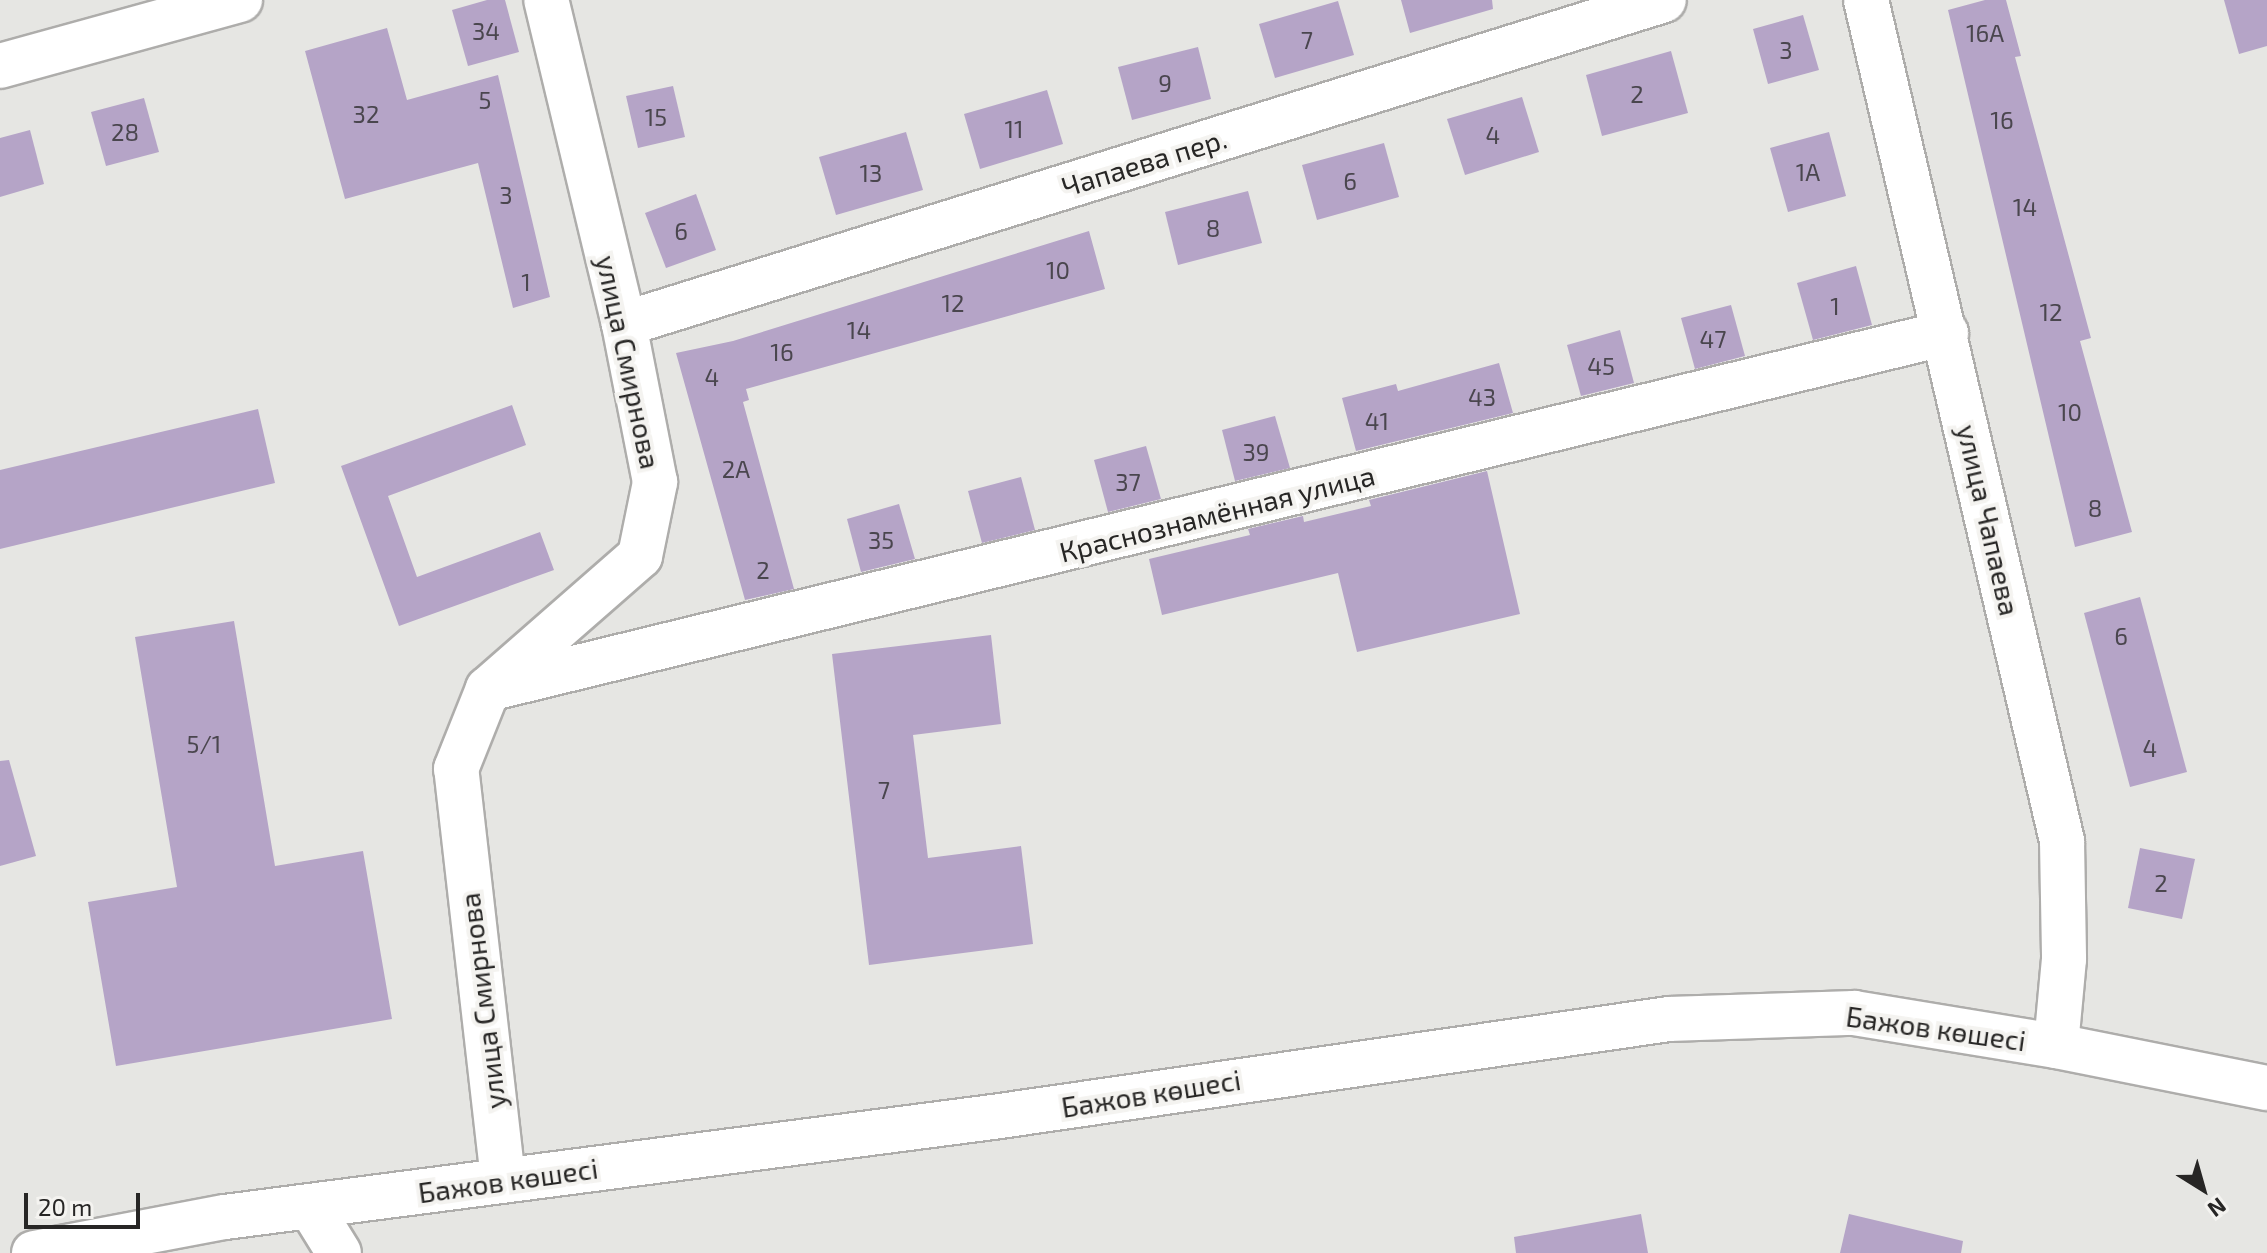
<!DOCTYPE html>
<html>
<head>
<meta charset="utf-8">
<style>
	body { margin:0 }
	#map { position:relative; width:2267px; height:1253px; overflow:hidden; background:#e6e6e3; font-family:"Exo 2",sans-serif }
	div>[style] { position:absolute }
	.building>* { inset:0; background:#b5a4c7 }
	.roads { filter:drop-shadow(2px 0 #aeadab) drop-shadow(-2px 0 #aeadab) drop-shadow(0 2px #aeadab) drop-shadow(0 -2px #aeadab) }
	.minor>* { height:44px; margin:-22px; padding:0 22px; transform-origin:22px; border-radius:22px; background:#fff }
	.major>* { height:44px; margin:-22px; padding:0 22px; transform-origin:22px; border-radius:22px; background:#fff }
	span { translate:-50% -50%; white-space:nowrap; text-align:center; line-height:1.15; -webkit-text-stroke:8px #f4f3f0; paint-order:stroke }
	.number-label { font-size:24px; color:#4a464e }
	.number-label span { -webkit-text-stroke-width:0 }
	.street-label { font-size:28px; color:#272625 }
	.north { position:absolute; left:2163px; top:1149px; width:80px; height:80px; -webkit-text-stroke:6px #f4f3f0; paint-order:stroke; rotate:143deg; font-size:22px; font-weight:700; line-height:32px; text-align:center; color:#272625 }
	.north::after { content:''; display:block; margin:auto; width:28px; height:36px; background:#272625; clip-path:polygon(50% 0,100% 100%,50% 72%,0 100%) }
	.scale { position:absolute; left:24px; top:1193px; width:116px; height:36px; box-sizing:border-box; border:4px solid #272625; border-top:0; padding-left:10px; font-size:24px; line-height:28px; white-space:nowrap; color:#272625; -webkit-text-stroke:6px #f4f3f0; paint-order:stroke }
</style>
</head>
<body>
<div id="map">
	<div class="building">
		<div style="clip-path:polygon(487px 0,505px 0,519px 52px,468px 66px,452px 10px)"></div>
		<div style="clip-path:polygon(1401px 0,1492px 0,1493px 9px,1410px 33px)"></div>
		<div style="clip-path:polygon(1985px 0,2006px 0,2021px 56px,2015px 57px,2091px 338px,2080px 341px,2132px 532px,2075px 547px,1948px 10px)"></div>
		<div style="clip-path:polygon(2224px 0,2267px 0,2267px 46px,2239px 54px)"></div>
		<div style="clip-path:polygon(1338px 1px,1354px 55px,1275px 78px,1259px 24px)"></div>
		<div style="clip-path:polygon(1803px 15px,1819px 70px,1768px 84px,1753px 29px)"></div>
		<div style="clip-path:polygon(387px 28px,407px 100px,498px 75px,550px 297px,513px 308px,478px 163px,345px 199px,305px 51px)"></div>
		<div style="clip-path:polygon(1198px 47px,1211px 99px,1132px 120px,1118px 67px)"></div>
		<div style="clip-path:polygon(1671px 51px,1688px 113px,1602px 136px,1586px 75px)"></div>
		<div style="clip-path:polygon(673px 86px,685px 137px,638px 148px,626px 96px)"></div>
		<div style="clip-path:polygon(1047px 90px,1063px 144px,980px 169px,964px 114px)"></div>
		<div style="clip-path:polygon(1522px 97px,1539px 152px,1465px 175px,1447px 119px)"></div>
		<div style="clip-path:polygon(144px 98px,159px 152px,106px 166px,91px 112px)"></div>
		<div style="clip-path:polygon(30px 130px,44px 184px,0 197px,0 138px)"></div>
		<div style="clip-path:polygon(906px 132px,923px 190px,836px 215px,819px 157px)"></div>
		<div style="clip-path:polygon(1829px 132px,1846px 196px,1788px 212px,1770px 148px)"></div>
		<div style="clip-path:polygon(1384px 143px,1399px 197px,1317px 220px,1302px 165px)"></div>
		<div style="clip-path:polygon(1248px 191px,1262px 243px,1178px 265px,1165px 212px)"></div>
		<div style="clip-path:polygon(696px 194px,716px 250px,666px 268px,645px 213px)"></div>
		<div style="clip-path:polygon(1089px 231px,1105px 289px,746px 389px,749px 400px,743px 402px,794px 589px,745px 600px,676px 353px,733px 341px)"></div>
		<div style="clip-path:polygon(1856px 266px,1872px 325px,1813px 340px,1797px 283px)"></div>
		<div style="clip-path:polygon(1731px 305px,1745px 356px,1695px 369px,1681px 318px)"></div>
		<div style="clip-path:polygon(1620px 330px,1634px 383px,1581px 396px,1567px 345px)"></div>
		<div style="clip-path:polygon(1499px 363px,1513px 413px,1356px 451px,1342px 398px,1396px 384px,1398px 391px)"></div>
		<div style="clip-path:polygon(512px 405px,526px 445px,388px 496px,417px 577px,540px 532px,554px 570px,399px 626px,341px 466px)"></div>
		<div style="clip-path:polygon(258px 409px,275px 483px,0 549px,0 470px)"></div>
		<div style="clip-path:polygon(1275px 416px,1290px 468px,1235px 481px,1222px 430px)"></div>
		<div style="clip-path:polygon(1146px 446px,1161px 499px,1108px 512px,1094px 460px)"></div>
		<div style="clip-path:polygon(1487px 471px,1520px 614px,1357px 652px,1338px 573px,1162px 615px,1149px 559px,1250px 535px,1248px 529px,1303px 516px,1304px 522px,1371px 506px,1369px 500px)"></div>
		<div style="clip-path:polygon(1021px 477px,1035px 530px,982px 543px,968px 491px)"></div>
		<div style="clip-path:polygon(899px 504px,915px 559px,861px 572px,847px 519px)"></div>
		<div style="clip-path:polygon(2140px 597px,2187px 772px,2130px 787px,2084px 613px)"></div>
		<div style="clip-path:polygon(234px 621px,275px 866px,363px 851px,392px 1019px,116px 1066px,88px 902px,177px 887px,135px 637px)"></div>
		<div style="clip-path:polygon(991px 635px,1001px 724px,913px 735px,928px 858px,1021px 846px,1033px 944px,869px 965px,832px 654px)"></div>
		<div style="clip-path:polygon(9px 760px,36px 856px,0 866px,0 761px)"></div>
		<div style="clip-path:polygon(2140px 848px,2195px 859px,2182px 919px,2128px 908px)"></div>
		<div style="clip-path:polygon(1641px 1214px,1648px 1253px,1516px 1253px,1514px 1237px)"></div>
		<div style="clip-path:polygon(1849px 1214px,1963px 1241px,1961px 1253px,1840px 1253px)"></div>
	</div>
	<div class="roads">
		<div class="minor">
			<div style="left:1866px;top:0;width:864px;rotate:76.88deg"></div>
			<div style="left:2062px;top:841px;width:118px;rotate:89deg"></div>
			<div style="left:2064px;top:959px;width:87px;rotate:95.3deg"></div>
			<div style="left:0;top:66px;width:249px;rotate:-15.4deg"></div>
			<div style="left:624px;top:324px;width:1089px;rotate:-17.3deg"></div>
			<div style="left:488px;top:689px;width:1501px;rotate:-13.72deg"></div>
			<div style="left:503px;top:1179px;width:413px;rotate:-96.5deg"></div>
			<div style="left:456px;top:769px;width:86px;rotate:-68.2deg"></div>
			<div style="left:488px;top:689px;width:202px;rotate:-41.2deg"></div>
			<div style="left:640px;top:556px;width:76px;rotate:-78.5deg"></div>
			<div style="left:655px;top:482px;width:161px;rotate:-101.1deg"></div>
			<div style="left:624px;top:324px;width:333px;rotate:-103.5deg"></div>
			<div style="left:310px;top:1206px;width:55px;rotate:58.3deg"></div>
		</div>
		<div class="major">
			<div style="left:34px;top:1253px;width:194px;rotate:-10.7deg"></div>
			<div style="left:225px;top:1217px;width:774px;rotate:-7.42deg"></div>
			<div style="left:993px;top:1117px;width:683px;rotate:-8.25deg"></div>
			<div style="left:1669px;top:1019px;width:185px;rotate:-1.9deg"></div>
			<div style="left:1854px;top:1013px;width:205px;rotate:9.3deg"></div>
			<div style="left:2056px;top:1046px;width:215px;rotate:11.3deg"></div>
		</div>
	</div>
	<div class="number-label">
		<span style="left:486px;top:31px">34</span>
		<span style="left:1985px;top:33px">16А</span>
		<span style="left:1307px;top:40px">7</span>
		<span style="left:1786px;top:50px">3</span>
		<span style="left:1165px;top:83px">9</span>
		<span style="left:1637px;top:94px">2</span>
		<span style="left:485px;top:100px">5</span>
		<span style="left:366px;top:114px">32</span>
		<span style="left:656px;top:117px">15</span>
		<span style="left:2002px;top:120px">16</span>
		<span style="left:1014px;top:129px">11</span>
		<span style="left:125px;top:132px">28</span>
		<span style="left:1493px;top:135px">4</span>
		<span style="left:1808px;top:172px">1А</span>
		<span style="left:871px;top:173px">13</span>
		<span style="left:1350px;top:181px">6</span>
		<span style="left:506px;top:195px">3</span>
		<span style="left:2025px;top:207px">14</span>
		<span style="left:1213px;top:228px">8</span>
		<span style="left:681px;top:231px">6</span>
		<span style="left:1058px;top:270px">10</span>
		<span style="left:526px;top:282px">1</span>
		<span style="left:953px;top:303px">12</span>
		<span style="left:1835px;top:306px">1</span>
		<span style="left:2051px;top:312px">12</span>
		<span style="left:859px;top:330px">14</span>
		<span style="left:1713px;top:339px">47</span>
		<span style="left:782px;top:352px">16</span>
		<span style="left:1601px;top:366px">45</span>
		<span style="left:712px;top:377px">4</span>
		<span style="left:1482px;top:397px">43</span>
		<span style="left:2070px;top:412px">10</span>
		<span style="left:1377px;top:421px">41</span>
		<span style="left:1256px;top:452px">39</span>
		<span style="left:736px;top:469px">2А</span>
		<span style="left:1128px;top:482px">37</span>
		<span style="left:2095px;top:508px">8</span>
		<span style="left:881px;top:540px">35</span>
		<span style="left:763px;top:570px">2</span>
		<span style="left:2121px;top:636px">6</span>
		<span style="left:204px;top:744px">5/1</span>
		<span style="left:2150px;top:748px">4</span>
		<span style="left:884px;top:790px">7</span>
		<span style="left:2161px;top:883px">2</span>
	</div>
	<div class="street-label">
		<span style="left:1144px;top:162px;rotate:-17deg">Чапаева пер.</span>
		<span style="left:629px;top:362px;rotate:78deg">улица Смирнова</span>
		<span style="left:1217px;top:513px;rotate:-14deg">Краснознамённая улица</span>
		<span style="left:1989px;top:520px;rotate:77deg">улица Чапаева</span>
		<span style="left:482px;top:1001px;rotate:-97deg">улица Смирнова</span>
		<span style="left:1936px;top:1028px;rotate:8deg">Бажов көшесі</span>
		<span style="left:1151px;top:1093px;rotate:-9deg">Бажов көшесі</span>
		<span style="left:508px;top:1180px;rotate:-8deg">Бажов көшесі</span>
	</div>
	<div class="north">N</div>
	<div class="scale">20 m</div>
</div>
</body>
</html>
